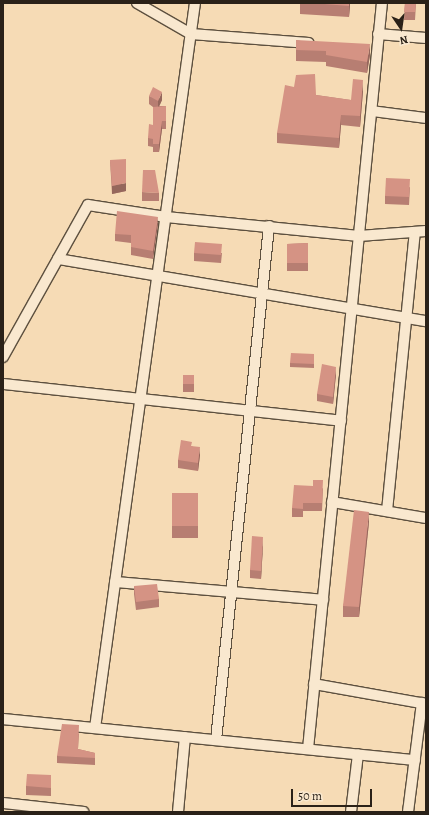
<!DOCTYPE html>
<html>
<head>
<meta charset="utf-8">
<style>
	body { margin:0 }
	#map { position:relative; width:429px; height:815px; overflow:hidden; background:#f6dbb5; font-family:Alegreya,serif }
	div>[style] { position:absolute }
	.roads { filter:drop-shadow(1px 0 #5d503f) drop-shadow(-1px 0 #5d503f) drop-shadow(0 1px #5d503f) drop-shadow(0 -1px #5d503f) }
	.street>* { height:10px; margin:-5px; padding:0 5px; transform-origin:5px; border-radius:5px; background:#f9e8cf }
	.wall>* { inset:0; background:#b77e72 }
	.shaded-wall>* { inset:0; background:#95675c }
	.building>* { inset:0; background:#d59384 }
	span { translate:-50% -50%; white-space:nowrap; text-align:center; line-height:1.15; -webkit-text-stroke:3px #f9e8cf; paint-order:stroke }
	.frame { position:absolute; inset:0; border:4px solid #2a2118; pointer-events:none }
	.north { position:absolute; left:381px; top:8px; width:40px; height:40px; -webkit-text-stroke:3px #f9e8cf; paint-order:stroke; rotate:167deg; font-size:11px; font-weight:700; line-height:16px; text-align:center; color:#2a2118 }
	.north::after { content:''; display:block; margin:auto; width:14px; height:18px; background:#2a2118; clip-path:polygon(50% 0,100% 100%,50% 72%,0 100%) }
	.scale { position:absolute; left:291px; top:789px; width:81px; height:18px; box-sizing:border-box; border:2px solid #2a2118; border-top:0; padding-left:5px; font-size:12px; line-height:14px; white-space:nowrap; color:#2a2118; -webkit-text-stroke:3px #f9e8cf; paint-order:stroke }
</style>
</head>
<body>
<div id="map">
	<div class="roads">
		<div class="street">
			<div style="left:137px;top:3px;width:62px;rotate:29.9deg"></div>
			<div style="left:191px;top:34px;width:118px;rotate:4.4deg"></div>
			<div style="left:378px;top:34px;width:48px;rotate:4.8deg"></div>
			<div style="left:372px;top:111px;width:54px;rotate:7.4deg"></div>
			<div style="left:58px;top:259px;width:373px;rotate:9.6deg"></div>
			<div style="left:3px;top:357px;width:174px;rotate:-60.8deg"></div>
			<div style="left:88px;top:205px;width:79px;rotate:8.7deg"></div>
			<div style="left:166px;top:217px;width:194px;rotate:5.6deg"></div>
			<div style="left:359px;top:236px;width:67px;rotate:-4.3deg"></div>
			<div style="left:3px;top:384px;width:340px;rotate:6.2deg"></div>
			<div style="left:332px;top:502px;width:95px;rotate:9.7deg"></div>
			<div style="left:387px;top:511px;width:280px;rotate:-84.3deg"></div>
			<div style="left:115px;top:582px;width:209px;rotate:4.9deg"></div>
			<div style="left:314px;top:684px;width:114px;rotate:10.1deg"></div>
			<div style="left:3px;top:719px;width:414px;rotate:5.7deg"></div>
			<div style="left:95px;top:728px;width:732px;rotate:-82.15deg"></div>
			<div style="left:216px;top:740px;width:517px;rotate:-84.11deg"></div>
			<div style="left:308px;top:749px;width:750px;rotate:-84.34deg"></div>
			<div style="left:3px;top:803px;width:81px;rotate:6.4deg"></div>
			<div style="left:178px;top:812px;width:75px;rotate:-84.7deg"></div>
			<div style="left:351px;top:812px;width:58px;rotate:-83.1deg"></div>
			<div style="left:408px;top:812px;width:110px;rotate:-82.7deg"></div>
		</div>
	</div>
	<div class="wall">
		<div style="clip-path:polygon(300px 3px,350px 3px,349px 17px,300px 14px)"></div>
		<div style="clip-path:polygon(405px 3px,416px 3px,415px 20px,404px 20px)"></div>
		<div style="clip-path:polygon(296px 40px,370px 55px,367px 73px,326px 66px,326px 62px,296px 61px)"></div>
		<div style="clip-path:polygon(363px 91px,360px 127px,341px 125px,339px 148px,277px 143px,277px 133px,316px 95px,351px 100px)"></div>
		<div style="clip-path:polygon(149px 96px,162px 100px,159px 106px,166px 106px,166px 129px,162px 129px,159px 152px,153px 152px,153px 147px,148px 146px,148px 138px,153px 125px,153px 107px,149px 104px)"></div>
		<div style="clip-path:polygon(110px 160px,126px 191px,112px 194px)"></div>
		<div style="clip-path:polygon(410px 187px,409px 205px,385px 204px,385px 196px)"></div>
		<div style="clip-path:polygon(142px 192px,159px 193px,159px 201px,142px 201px)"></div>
		<div style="clip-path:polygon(158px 224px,153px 259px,131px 255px,131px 243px,115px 241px,115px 234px)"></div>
		<div style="clip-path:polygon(308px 243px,308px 271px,287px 271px,287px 244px)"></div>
		<div style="clip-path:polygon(194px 253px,222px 253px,221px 263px,194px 261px)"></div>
		<div style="clip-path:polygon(314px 354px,314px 368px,290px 367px,290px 363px)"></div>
		<div style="clip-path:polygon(336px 374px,333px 404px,317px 401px,317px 394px)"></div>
		<div style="clip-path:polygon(183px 375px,194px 375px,194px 392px,183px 392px)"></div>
		<div style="clip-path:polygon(192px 446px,200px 455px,198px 471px,178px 468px,178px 460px)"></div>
		<div style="clip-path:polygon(323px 488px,322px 511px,303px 511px,303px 517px,292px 517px,292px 508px)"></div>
		<div style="clip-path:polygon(172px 493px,198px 493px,198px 538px,172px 538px)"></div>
		<div style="clip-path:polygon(369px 522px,359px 617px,343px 617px,343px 606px)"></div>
		<div style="clip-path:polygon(263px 545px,261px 579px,250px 578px,250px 570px)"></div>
		<div style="clip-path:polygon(134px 586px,159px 599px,159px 607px,136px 610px,134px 594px)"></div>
		<div style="clip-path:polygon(79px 733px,78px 749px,95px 753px,95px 765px,57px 763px,57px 756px)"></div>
		<div style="clip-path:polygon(51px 783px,51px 796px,26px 795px,26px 786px)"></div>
	</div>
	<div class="shaded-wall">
		<div style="clip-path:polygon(349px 3px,350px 3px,350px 6px,349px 17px)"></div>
		<div style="clip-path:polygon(370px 44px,370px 55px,367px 73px,367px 62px)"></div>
		<div style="clip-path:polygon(363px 80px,363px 91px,360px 127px,360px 116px)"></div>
		<div style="clip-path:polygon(162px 92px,162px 100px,158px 109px,158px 101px)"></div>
		<div style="clip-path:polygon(341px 115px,341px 125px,339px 148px,339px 138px)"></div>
		<div style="clip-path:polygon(162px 121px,162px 129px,159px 152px,159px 144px)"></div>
		<div style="clip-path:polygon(126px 183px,126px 191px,112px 194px,112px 186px)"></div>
		<div style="clip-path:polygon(158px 217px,158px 224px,153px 259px,153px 251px)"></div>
		<div style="clip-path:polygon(336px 367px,336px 374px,333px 404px,333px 397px)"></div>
		<div style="clip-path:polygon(200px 447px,200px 455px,198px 471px,198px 463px)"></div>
		<div style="clip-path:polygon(369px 512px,369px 522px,359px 617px,359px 607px)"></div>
		<div style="clip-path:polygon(263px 537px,263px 545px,261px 579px,261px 571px)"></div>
	</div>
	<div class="building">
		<div style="clip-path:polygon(312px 3px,349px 3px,349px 6px)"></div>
		<div style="clip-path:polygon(405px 3px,416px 3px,415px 12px,404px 12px)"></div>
		<div style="clip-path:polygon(296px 40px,370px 44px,367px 62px,326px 55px,326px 51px,296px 50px)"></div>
		<div style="clip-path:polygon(315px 74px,316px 95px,351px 100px,353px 79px,363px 80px,360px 116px,341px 115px,339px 138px,277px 133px,285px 85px,294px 87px,296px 75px)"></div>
		<div style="clip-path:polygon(153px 87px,162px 92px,158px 101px,149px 96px)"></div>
		<div style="clip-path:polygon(166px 106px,166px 121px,162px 121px,159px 144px,153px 144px,153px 139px,148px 138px,149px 124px,153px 125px,153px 107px)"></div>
		<div style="clip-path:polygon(126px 159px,126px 183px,112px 186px,110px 160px)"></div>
		<div style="clip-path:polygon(143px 170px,155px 170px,159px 193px,142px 192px)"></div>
		<div style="clip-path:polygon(386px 178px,410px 179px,409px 197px,385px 196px)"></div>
		<div style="clip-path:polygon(117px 211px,158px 217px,153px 251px,131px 247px,131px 235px,115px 234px)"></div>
		<div style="clip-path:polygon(195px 242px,222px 244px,221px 255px,194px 253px)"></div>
		<div style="clip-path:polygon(308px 243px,308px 263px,287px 263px,287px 244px)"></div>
		<div style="clip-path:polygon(291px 353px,314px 354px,314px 364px,290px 363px)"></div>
		<div style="clip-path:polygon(322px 364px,336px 367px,333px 397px,317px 394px)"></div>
		<div style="clip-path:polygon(183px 375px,194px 375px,194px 384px,183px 384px)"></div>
		<div style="clip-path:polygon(181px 440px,192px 442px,191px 446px,200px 447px,198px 463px,178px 460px)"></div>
		<div style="clip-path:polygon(313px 480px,323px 480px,322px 503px,303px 503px,303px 509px,292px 508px,294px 485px,313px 486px)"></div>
		<div style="clip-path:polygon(172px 493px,198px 493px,198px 526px,172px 526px)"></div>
		<div style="clip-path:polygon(354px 510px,369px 512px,359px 607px,343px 606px)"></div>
		<div style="clip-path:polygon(252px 536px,263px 537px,261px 571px,250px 570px)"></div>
		<div style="clip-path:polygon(157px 584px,159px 599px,136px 602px,134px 586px)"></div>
		<div style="clip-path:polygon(62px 724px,79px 725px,78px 749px,95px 753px,95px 758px,57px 756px)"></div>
		<div style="clip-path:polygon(27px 774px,51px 775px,51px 788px,26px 786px)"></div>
	</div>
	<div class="frame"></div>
	<div class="north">N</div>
	<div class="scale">50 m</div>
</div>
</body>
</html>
